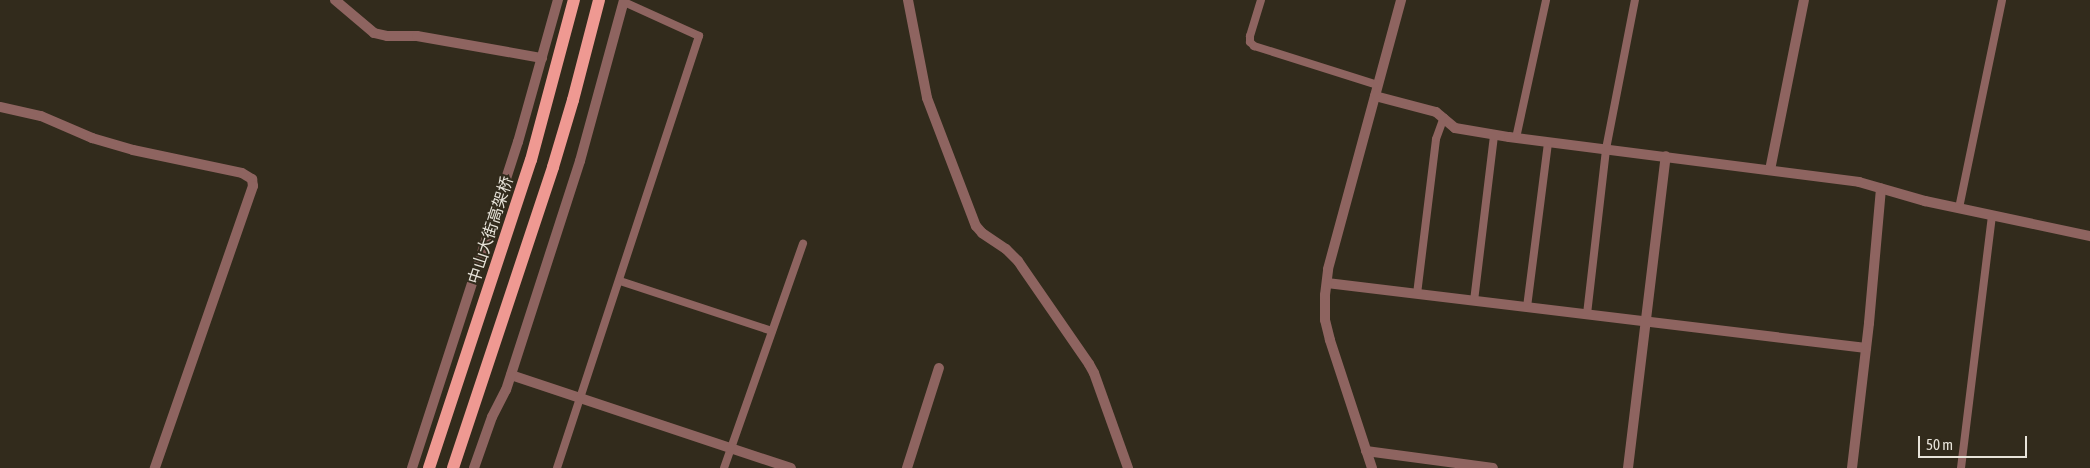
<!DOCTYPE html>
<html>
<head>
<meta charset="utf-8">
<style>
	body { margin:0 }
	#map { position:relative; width:2090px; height:468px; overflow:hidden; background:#322b1c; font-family:"Asap Condensed","Noto Sans SC",sans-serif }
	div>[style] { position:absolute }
	.service>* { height:8px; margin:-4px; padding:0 4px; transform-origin:4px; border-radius:4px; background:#8e6460 }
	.minor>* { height:10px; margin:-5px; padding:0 5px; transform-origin:5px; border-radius:5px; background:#8e6460 }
	.primary>* { height:12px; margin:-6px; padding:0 6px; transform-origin:6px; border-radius:6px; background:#ef9992 }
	span { translate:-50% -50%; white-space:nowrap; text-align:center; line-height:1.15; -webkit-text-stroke:4px #322b1c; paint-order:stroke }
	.street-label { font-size:16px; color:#e8e4da }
	.scale { position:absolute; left:1918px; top:436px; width:109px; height:22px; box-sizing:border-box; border:2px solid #e8e4da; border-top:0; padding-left:6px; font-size:15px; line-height:18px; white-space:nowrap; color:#e8e4da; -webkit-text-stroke:4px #322b1c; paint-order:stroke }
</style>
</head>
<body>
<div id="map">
	<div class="service">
		<div style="left:1261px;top:0;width:38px;rotate:107deg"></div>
		<div style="left:1250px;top:36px;width:6px;rotate:90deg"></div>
		<div style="left:1250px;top:42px;width:6px;rotate:45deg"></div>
		<div style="left:1254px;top:46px;width:130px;rotate:17.5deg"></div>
		<div style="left:1516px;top:138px;width:141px;rotate:-77.7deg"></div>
		<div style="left:1959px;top:208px;width:212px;rotate:-78.3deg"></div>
		<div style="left:620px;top:281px;width:160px;rotate:18.2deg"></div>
		<div style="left:1417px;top:294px;width:156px;rotate:-83deg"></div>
		<div style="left:1436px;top:139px;width:23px;rotate:-70deg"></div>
		<div style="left:1474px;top:301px;width:167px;rotate:-83.1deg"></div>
		<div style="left:1527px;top:307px;width:166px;rotate:-82.7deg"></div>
		<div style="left:1587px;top:314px;width:166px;rotate:-83.4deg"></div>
		<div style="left:1606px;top:149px;width:152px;rotate:-79deg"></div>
		<div style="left:557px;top:468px;width:455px;rotate:-71.8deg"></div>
		<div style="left:699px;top:36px;width:82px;rotate:-155.6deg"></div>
		<div style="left:724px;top:468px;width:238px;rotate:-70.6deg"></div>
		<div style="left:1961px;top:468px;width:255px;rotate:-83deg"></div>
	</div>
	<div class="minor">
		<div style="left:335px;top:0;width:51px;rotate:40.2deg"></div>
		<div style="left:374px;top:33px;width:13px;rotate:13deg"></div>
		<div style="left:387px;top:36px;width:30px"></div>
		<div style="left:417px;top:36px;width:127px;rotate:10deg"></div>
		<div style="left:908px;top:0;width:100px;rotate:79deg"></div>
		<div style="left:927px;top:98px;width:137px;rotate:69.1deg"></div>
		<div style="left:976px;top:226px;width:9px;rotate:49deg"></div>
		<div style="left:982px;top:233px;width:29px;rotate:34deg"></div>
		<div style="left:1006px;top:249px;width:17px;rotate:45deg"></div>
		<div style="left:1018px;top:261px;width:125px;rotate:55.4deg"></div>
		<div style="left:1089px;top:364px;width:10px;rotate:61deg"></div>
		<div style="left:1094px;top:373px;width:101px;rotate:70.3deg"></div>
		<div style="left:1375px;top:96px;width:63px;rotate:14.7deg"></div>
		<div style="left:1436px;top:112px;width:25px;rotate:40deg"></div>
		<div style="left:1455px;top:128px;width:55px;rotate:9.5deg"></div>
		<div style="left:1509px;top:137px;width:353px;rotate:7.3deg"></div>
		<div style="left:1859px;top:182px;width:69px;rotate:16.1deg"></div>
		<div style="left:1925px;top:201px;width:169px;rotate:12deg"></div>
		<div style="left:0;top:107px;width:42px;rotate:12.4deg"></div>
		<div style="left:41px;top:116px;width:56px;rotate:23.3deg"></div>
		<div style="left:92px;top:138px;width:43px;rotate:16.3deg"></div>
		<div style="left:133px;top:150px;width:111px;rotate:11.9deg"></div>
		<div style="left:242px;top:173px;width:12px;rotate:31deg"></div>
		<div style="left:252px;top:179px;width:7px;rotate:82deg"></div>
		<div style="left:253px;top:186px;width:299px;rotate:109.2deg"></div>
		<div style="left:1770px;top:170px;width:173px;rotate:-78.7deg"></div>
		<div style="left:1327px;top:283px;width:543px;rotate:6.88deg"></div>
		<div style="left:511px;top:375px;width:295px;rotate:18.4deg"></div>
		<div style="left:1366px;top:451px;width:128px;rotate:7.6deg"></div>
		<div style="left:412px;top:468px;width:343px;rotate:-72deg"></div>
		<div style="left:518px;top:142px;width:148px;rotate:-74.3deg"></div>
		<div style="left:474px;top:468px;width:54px;rotate:-70.6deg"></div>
		<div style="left:492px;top:417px;width:30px;rotate:-63deg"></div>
		<div style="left:506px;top:390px;width:241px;rotate:-72.1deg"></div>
		<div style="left:580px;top:161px;width:167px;rotate:-74.7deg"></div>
		<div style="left:907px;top:468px;width:105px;rotate:-72.3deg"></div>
		<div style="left:1372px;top:468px;width:135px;rotate:-108.2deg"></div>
		<div style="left:1330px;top:340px;width:21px;rotate:-104deg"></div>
		<div style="left:1325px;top:320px;width:25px;rotate:-90deg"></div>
		<div style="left:1325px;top:295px;width:26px;rotate:-83deg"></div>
		<div style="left:1328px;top:269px;width:279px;rotate:-74.8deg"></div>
		<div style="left:1628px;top:468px;width:314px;rotate:-83.1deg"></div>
		<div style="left:1852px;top:468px;width:146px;rotate:-83.3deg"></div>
		<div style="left:1869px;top:323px;width:135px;rotate:-84.9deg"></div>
	</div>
	<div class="primary">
		<div style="left:429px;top:468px;width:324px;rotate:-71.7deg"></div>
		<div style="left:531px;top:160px;width:166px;rotate:-75deg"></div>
		<div style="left:453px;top:468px;width:317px;rotate:-71.6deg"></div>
		<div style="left:553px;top:167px;width:70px;rotate:-73.4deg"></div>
		<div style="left:573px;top:100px;width:103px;rotate:-75.4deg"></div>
	</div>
	<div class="street-label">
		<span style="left:490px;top:230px;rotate:-72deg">中山大街高架桥</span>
	</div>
	<div class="scale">50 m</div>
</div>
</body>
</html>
